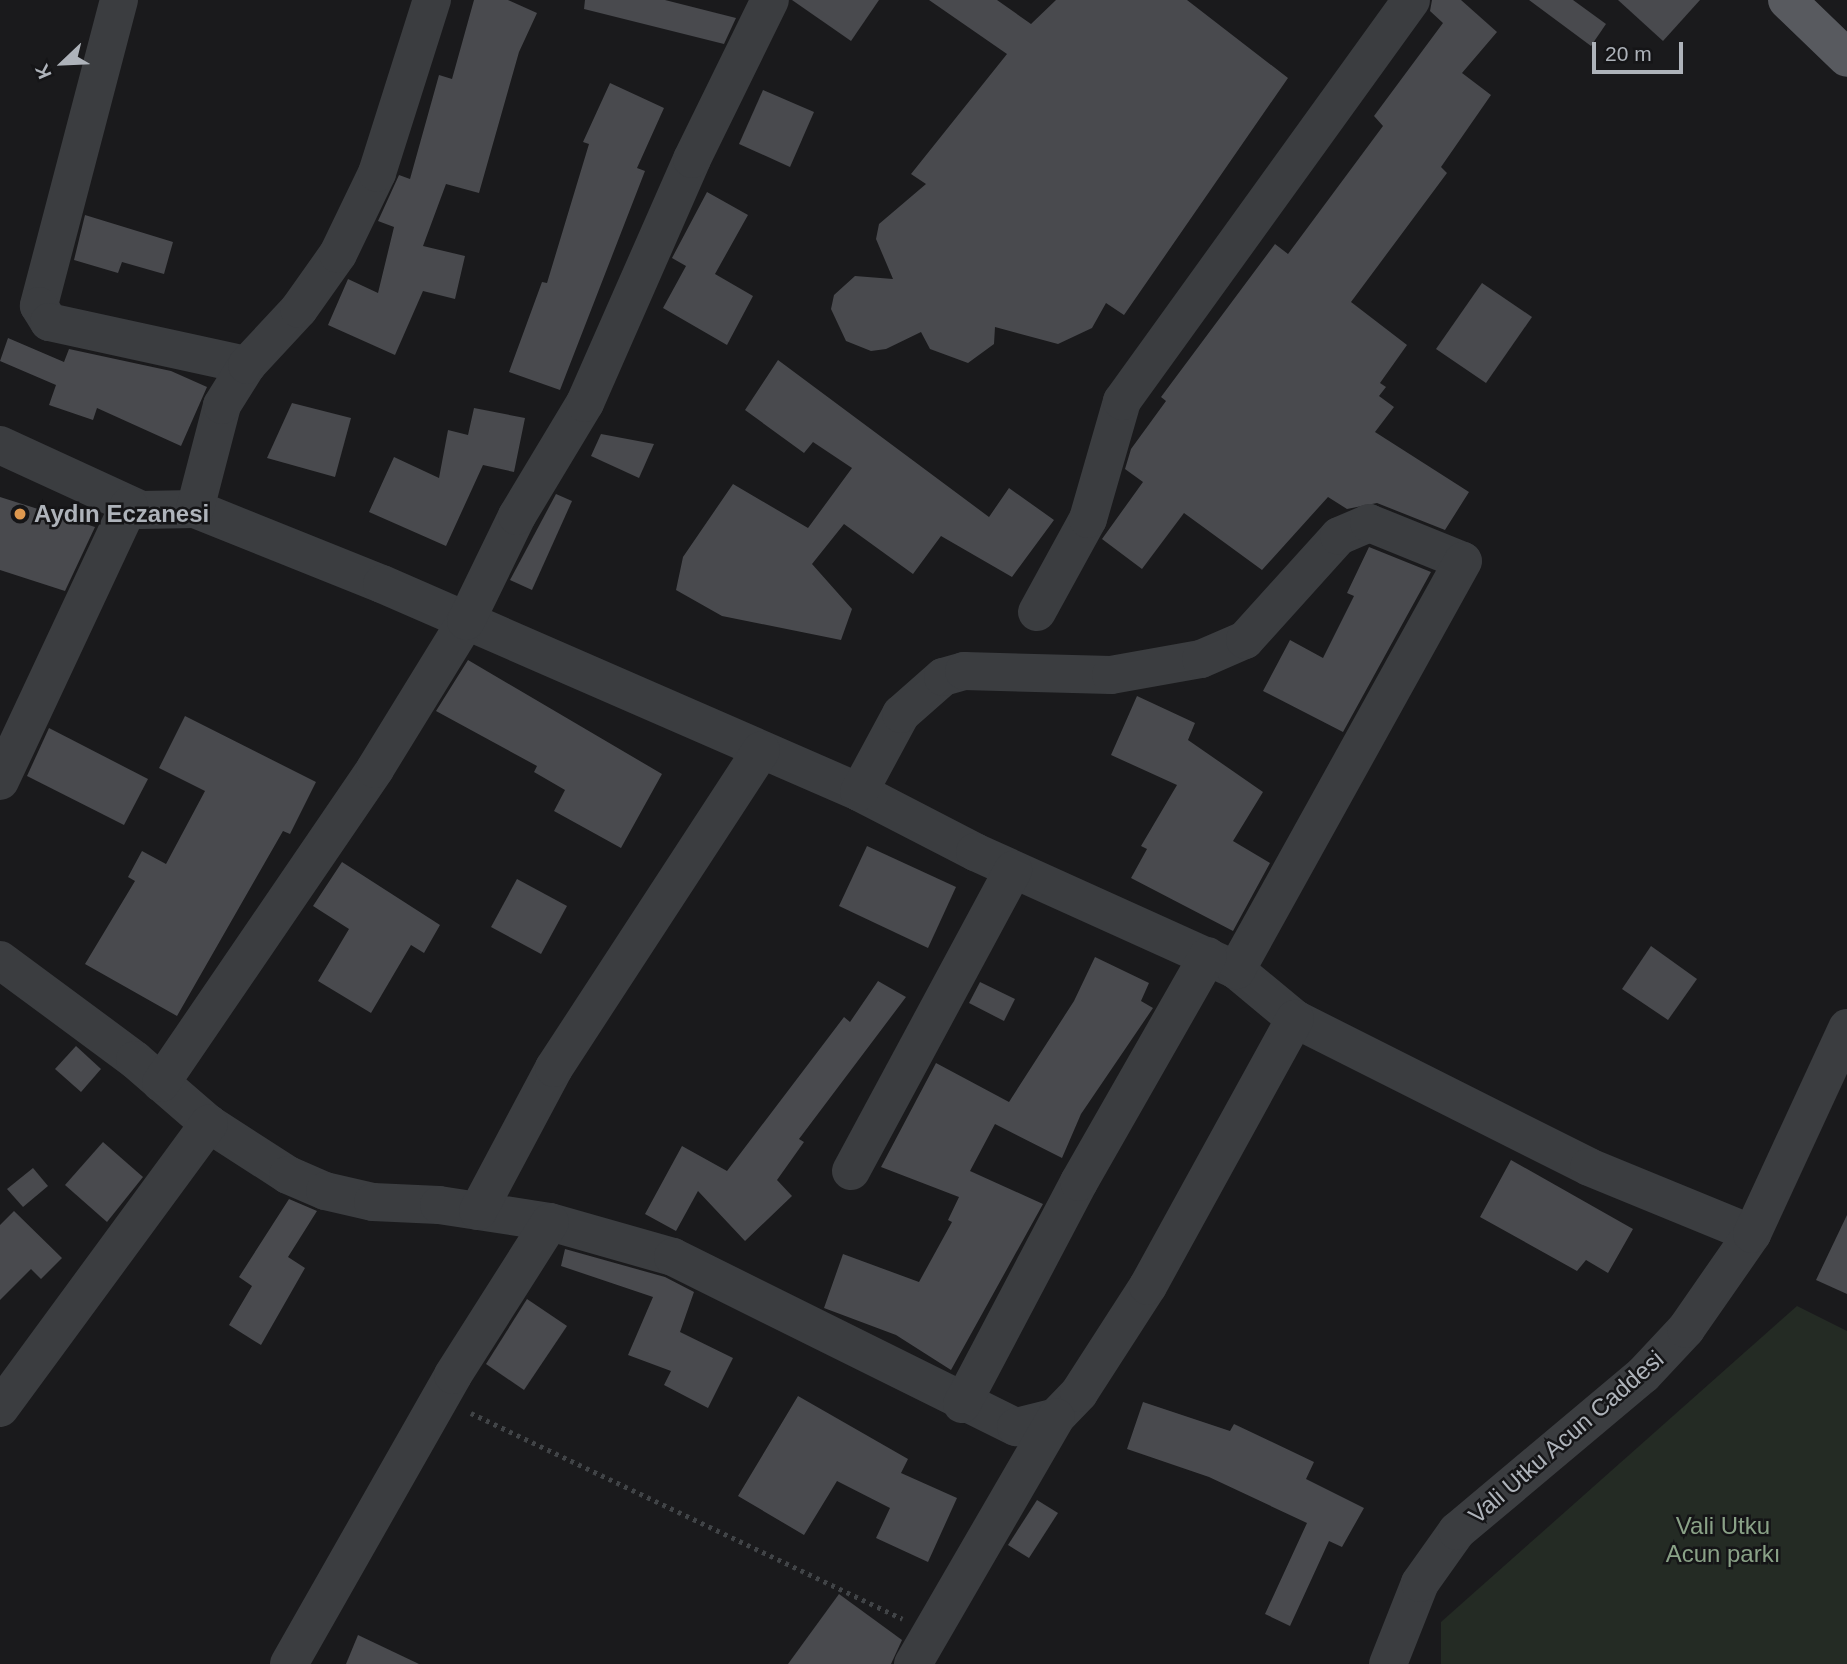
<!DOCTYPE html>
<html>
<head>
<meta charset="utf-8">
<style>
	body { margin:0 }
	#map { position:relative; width:1847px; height:1664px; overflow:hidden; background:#1a1a1c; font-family:Arial,sans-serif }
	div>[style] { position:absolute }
	.green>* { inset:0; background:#242b24 }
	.building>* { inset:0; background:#494a4e }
	.path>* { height:4.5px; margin-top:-2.25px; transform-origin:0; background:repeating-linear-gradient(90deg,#414447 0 3.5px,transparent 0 8.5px) }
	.minor>* { height:38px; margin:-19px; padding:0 19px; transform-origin:19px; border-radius:19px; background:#3b3d40 }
	.major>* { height:38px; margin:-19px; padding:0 19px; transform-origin:19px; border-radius:19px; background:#585a5f }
	.dots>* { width:19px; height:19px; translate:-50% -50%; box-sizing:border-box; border:4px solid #151517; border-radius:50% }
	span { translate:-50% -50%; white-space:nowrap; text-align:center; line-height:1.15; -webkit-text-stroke:5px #151517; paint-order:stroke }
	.poi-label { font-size:24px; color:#aeb3ba; font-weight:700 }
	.left { translate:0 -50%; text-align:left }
	.street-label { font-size:24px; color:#aeb3ba }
	.park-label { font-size:24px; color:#8aa287 }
	.north { position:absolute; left:28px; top:28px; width:70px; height:70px; -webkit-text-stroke:5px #151517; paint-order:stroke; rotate:247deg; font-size:19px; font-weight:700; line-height:28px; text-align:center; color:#aeb3ba }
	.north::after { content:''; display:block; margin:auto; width:24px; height:32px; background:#aeb3ba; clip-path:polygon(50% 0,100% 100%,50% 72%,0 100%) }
	.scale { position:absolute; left:1592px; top:42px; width:91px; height:32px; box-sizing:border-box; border:4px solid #aeb3ba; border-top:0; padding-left:9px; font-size:21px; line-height:24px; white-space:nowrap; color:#aeb3ba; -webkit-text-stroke:5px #151517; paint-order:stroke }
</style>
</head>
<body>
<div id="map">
	<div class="green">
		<div style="clip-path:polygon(1797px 1306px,1847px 1331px,1847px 1664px,1441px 1664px,1441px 1622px)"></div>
	</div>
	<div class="building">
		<div style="clip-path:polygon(474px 0,508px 0,537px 13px,519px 52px,479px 193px,446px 184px,423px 246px,465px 256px,455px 299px,423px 291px,395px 355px,328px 325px,348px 279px,378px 293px,394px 227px,378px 221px,399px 175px,410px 179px,439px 75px,452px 79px)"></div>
		<div style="clip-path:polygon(585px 0,665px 0,736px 18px,724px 44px,584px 9px)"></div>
		<div style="clip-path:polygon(792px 0,879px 0,851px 41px)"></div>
		<div style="clip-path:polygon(929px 0,997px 0,1031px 24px,1056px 0,1187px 0,1288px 78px,1124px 315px,1106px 303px,1092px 328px,1058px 344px,995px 327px,994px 344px,968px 363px,930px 349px,921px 332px,886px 349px,871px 351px,846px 341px,831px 309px,834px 295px,855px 276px,893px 279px,876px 239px,879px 224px,926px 184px,911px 174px,1007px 54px)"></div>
		<div style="clip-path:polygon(1432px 0,1461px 0,1497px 32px,1462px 73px,1491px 95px,1441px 167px,1447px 173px,1351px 302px,1407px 345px,1380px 383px,1386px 387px,1379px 396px,1394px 407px,1375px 432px,1469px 492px,1445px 530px,1377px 503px,1347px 509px,1328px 497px,1262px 570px,1184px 513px,1142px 569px,1102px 539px,1143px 482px,1125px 469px,1131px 449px,1166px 401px,1161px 397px,1275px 244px,1288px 254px,1383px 126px,1374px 116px,1443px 23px,1430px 11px)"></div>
		<div style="clip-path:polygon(1529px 0,1573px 0,1606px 24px,1591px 46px)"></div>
		<div style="clip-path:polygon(1618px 0,1700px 0,1663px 41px)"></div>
		<div style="clip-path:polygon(610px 83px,664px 108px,637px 168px,645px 171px,560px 390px,509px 372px,542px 282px,547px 283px,589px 144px,583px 142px)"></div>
		<div style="clip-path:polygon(763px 90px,814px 112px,790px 167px,739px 144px)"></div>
		<div style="clip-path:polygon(707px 192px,748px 215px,715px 274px,753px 296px,727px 345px,663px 308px,686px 266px,672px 258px)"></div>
		<div style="clip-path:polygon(85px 215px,173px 242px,164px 274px,122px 262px,118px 273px,74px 260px)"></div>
		<div style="clip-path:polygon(1482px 283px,1532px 317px,1486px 383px,1436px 349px)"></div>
		<div style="clip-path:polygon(8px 338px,64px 362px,69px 349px,171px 371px,207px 387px,181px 446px,97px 408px,93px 420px,49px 405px,56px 385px,0 361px)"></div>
		<div style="clip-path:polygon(778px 360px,989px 517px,1009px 488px,1054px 520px,1012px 577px,941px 536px,913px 574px,844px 524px,812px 564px,852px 609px,841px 640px,722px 616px,676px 590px,683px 557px,733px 484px,808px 528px,852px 468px,813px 442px,804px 453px,745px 410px)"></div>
		<div style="clip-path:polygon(292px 403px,351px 418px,335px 477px,267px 458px)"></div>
		<div style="clip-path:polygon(474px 408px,525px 418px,514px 472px,483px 465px,446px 546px,369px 512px,394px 457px,439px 478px,448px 430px,468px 435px)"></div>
		<div style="clip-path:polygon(601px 434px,654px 444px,639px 478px,591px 456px)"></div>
		<div style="clip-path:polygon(556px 494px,572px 501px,532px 590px,510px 580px)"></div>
		<div style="clip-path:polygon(0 497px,95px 527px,65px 591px,0 570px)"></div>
		<div style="clip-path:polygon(1369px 547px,1431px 572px,1343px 732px,1263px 691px,1290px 640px,1323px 658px,1354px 596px,1347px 593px)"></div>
		<div style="clip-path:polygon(468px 660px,662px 774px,621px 848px,554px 811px,565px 790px,534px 772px,537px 766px,436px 711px)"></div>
		<div style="clip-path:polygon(1137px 696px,1195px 723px,1188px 740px,1263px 792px,1233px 841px,1270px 863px,1233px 931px,1131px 878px,1147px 849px,1141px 846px,1177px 785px,1111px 755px)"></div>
		<div style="clip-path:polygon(185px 716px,316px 782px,290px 834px,283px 831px,177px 1016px,85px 964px,135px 881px,128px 877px,142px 851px,166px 864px,205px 791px,159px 768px)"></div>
		<div style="clip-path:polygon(49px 728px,148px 779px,124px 825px,27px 776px)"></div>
		<div style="clip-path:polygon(867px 846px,956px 887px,928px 948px,839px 906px)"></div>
		<div style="clip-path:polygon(342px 862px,440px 925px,424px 953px,411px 945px,371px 1013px,318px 981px,349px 929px,313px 906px)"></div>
		<div style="clip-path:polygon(517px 879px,567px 906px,541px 954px,491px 927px)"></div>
		<div style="clip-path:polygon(1651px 946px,1697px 979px,1668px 1020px,1622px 989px)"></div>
		<div style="clip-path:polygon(1095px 957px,1149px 983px,1141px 1001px,1153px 1008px,1081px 1114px,1062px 1158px,995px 1124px,970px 1171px,1043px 1204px,951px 1370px,896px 1335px,824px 1308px,843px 1254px,919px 1282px,952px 1222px,948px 1220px,959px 1197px,881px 1167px,936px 1063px,1009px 1102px,1074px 1001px)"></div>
		<div style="clip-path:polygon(878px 981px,906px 997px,799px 1139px,804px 1142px,777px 1180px,792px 1196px,745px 1241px,698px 1191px,676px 1231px,645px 1214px,682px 1146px,727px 1171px,844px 1017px,850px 1022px)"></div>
		<div style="clip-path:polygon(980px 982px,1015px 999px,1004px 1021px,969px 1003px)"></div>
		<div style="clip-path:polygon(76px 1046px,101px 1069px,81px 1092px,55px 1069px)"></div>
		<div style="clip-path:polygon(103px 1142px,143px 1177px,107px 1222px,65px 1185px)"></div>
		<div style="clip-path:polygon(1511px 1160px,1633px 1229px,1608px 1273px,1586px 1260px,1577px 1271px,1480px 1217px)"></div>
		<div style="clip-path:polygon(33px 1168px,48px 1186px,23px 1207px,7px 1189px)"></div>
		<div style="clip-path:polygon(289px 1199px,317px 1211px,288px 1257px,305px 1268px,261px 1345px,229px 1325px,252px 1286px,239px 1277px)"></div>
		<div style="clip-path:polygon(14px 1211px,62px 1258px,41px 1279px,31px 1269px,0 1300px,0 1225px)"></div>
		<div style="clip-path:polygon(1847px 1215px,1847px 1294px,1816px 1280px)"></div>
		<div style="clip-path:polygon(565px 1249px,665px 1277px,694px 1292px,680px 1332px,733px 1358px,708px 1408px,664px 1385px,671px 1371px,628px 1355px,653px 1297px,561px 1266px)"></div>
		<div style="clip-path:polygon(527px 1299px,567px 1326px,524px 1390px,486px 1364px)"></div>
		<div style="clip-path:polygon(798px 1396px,908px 1459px,901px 1473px,957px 1498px,928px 1562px,876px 1538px,890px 1508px,837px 1481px,804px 1535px,738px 1496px)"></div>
		<div style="clip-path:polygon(1143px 1402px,1230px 1431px,1234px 1424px,1314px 1462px,1306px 1479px,1364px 1508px,1342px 1547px,1329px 1541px,1290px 1626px,1265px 1614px,1307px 1523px,1209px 1477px,1127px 1449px)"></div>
		<div style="clip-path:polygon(1037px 1500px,1058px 1513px,1029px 1558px,1008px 1545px)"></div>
		<div style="clip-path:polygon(839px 1594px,902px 1640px,891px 1664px,788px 1664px)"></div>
		<div style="clip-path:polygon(358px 1635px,419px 1664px,346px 1664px)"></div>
	</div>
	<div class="path">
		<div style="left:471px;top:1413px;width:478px;rotate:25.5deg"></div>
	</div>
	<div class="minor">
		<div style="left:119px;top:0;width:316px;rotate:104.7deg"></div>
		<div style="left:39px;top:306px;width:19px;rotate:58deg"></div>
		<div style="left:49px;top:322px;width:203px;rotate:12.3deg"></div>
		<div style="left:0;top:445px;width:155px;rotate:24.7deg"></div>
		<div style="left:141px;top:510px;width:54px;rotate:-1.1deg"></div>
		<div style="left:195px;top:509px;width:201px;rotate:21.9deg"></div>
		<div style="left:382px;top:584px;width:520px;rotate:23.56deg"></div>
		<div style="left:859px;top:792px;width:131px;rotate:27.3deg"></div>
		<div style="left:975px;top:852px;width:286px;rotate:24.3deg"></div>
		<div style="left:1236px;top:970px;width:77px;rotate:39.7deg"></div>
		<div style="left:1295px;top:1019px;width:329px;rotate:26.7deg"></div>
		<div style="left:1589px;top:1167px;width:176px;rotate:22.3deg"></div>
		<div style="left:195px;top:509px;width:107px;rotate:-75.4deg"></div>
		<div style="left:222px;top:405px;width:47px;rotate:-58deg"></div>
		<div style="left:247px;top:365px;width:76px;rotate:-47.1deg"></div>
		<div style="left:299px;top:309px;width:67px;rotate:-54.7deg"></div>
		<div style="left:338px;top:254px;width:90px;rotate:-64.3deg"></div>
		<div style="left:377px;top:173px;width:182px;rotate:-72.4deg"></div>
		<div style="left:1037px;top:612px;width:106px;rotate:-61.3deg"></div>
		<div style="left:1088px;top:519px;width:123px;rotate:-73.9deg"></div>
		<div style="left:1122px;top:401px;width:494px;rotate:-54.2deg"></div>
		<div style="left:0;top:781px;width:304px;rotate:-64.9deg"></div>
		<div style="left:859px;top:792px;width:89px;rotate:-61.7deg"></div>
		<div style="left:901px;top:714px;width:56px;rotate:-41.4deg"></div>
		<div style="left:943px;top:677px;width:22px;rotate:-16deg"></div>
		<div style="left:964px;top:671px;width:147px;rotate:1.6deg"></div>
		<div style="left:1111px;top:675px;width:91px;rotate:-10.1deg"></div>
		<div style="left:1201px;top:659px;width:48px;rotate:-23.4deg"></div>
		<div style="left:1245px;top:640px;width:140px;rotate:-47.9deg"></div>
		<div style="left:1339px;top:536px;width:33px;rotate:-23deg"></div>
		<div style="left:1369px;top:523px;width:101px;rotate:22deg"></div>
		<div style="left:1463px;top:561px;width:468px;rotate:119deg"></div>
		<div style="left:0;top:960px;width:168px;rotate:36.5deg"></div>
		<div style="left:135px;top:1060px;width:98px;rotate:40.9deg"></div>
		<div style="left:209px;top:1124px;width:94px;rotate:32.8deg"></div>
		<div style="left:288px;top:1175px;width:40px;rotate:23.4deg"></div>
		<div style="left:325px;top:1191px;width:49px;rotate:12.9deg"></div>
		<div style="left:373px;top:1202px;width:66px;rotate:2.6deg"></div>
		<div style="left:439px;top:1205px;width:112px;rotate:8.7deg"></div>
		<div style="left:550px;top:1222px;width:128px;rotate:15.9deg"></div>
		<div style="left:673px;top:1257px;width:383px;rotate:26.4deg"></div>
		<div style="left:1016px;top:1427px;width:41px;rotate:-14deg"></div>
		<div style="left:1056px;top:1417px;width:33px;rotate:-46deg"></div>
		<div style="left:1079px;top:1393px;width:127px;rotate:-57.2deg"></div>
		<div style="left:1148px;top:1286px;width:305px;rotate:-61.2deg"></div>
		<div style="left:161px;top:1083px;width:380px;rotate:-55.7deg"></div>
		<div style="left:375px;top:769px;width:174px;rotate:-58.4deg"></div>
		<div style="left:466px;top:621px;width:117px;rotate:-64.1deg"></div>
		<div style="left:517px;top:516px;width:132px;rotate:-59deg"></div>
		<div style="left:585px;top:403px;width:266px;rotate:-66.3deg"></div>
		<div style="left:692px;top:159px;width:177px;rotate:-63.9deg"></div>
		<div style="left:851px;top:1171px;width:342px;rotate:-61.7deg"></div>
		<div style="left:478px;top:1211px;width:162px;rotate:-62deg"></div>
		<div style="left:554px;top:1068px;width:379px;rotate:-56.9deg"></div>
		<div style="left:962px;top:1404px;width:251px;rotate:-62.2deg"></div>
		<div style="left:1079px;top:1182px;width:260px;rotate:-60.3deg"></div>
		<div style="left:0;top:1408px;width:353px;rotate:-53.7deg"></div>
		<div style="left:289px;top:1664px;width:332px;rotate:-60.4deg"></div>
		<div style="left:453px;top:1375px;width:181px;rotate:-57.6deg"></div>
		<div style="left:913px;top:1664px;width:285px;rotate:-59.9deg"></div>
		<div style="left:1388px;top:1664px;width:87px;rotate:-68.4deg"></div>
		<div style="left:1420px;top:1583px;width:64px;rotate:-54.6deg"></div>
		<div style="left:1457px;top:1531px;width:243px;rotate:-40deg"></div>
		<div style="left:1643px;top:1375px;width:63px;rotate:-46.9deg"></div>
		<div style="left:1686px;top:1329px;width:116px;rotate:-55.2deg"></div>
		<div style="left:1752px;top:1234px;width:227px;rotate:-65.2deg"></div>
	</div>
	<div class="major">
		<div style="left:1787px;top:0;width:83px;rotate:44deg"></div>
	</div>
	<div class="dots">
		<div style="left:20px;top:514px;background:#de984f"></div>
	</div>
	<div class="poi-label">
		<span class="left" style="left:34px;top:514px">Aydın Eczanesi</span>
	</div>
	<div class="street-label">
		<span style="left:1566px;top:1437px;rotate:-41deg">Vali Utku Acun Caddesi</span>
	</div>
	<div class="park-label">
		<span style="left:1723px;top:1540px">Vali Utku<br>Acun parkı</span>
	</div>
	<div class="north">K</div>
	<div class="scale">20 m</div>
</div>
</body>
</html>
